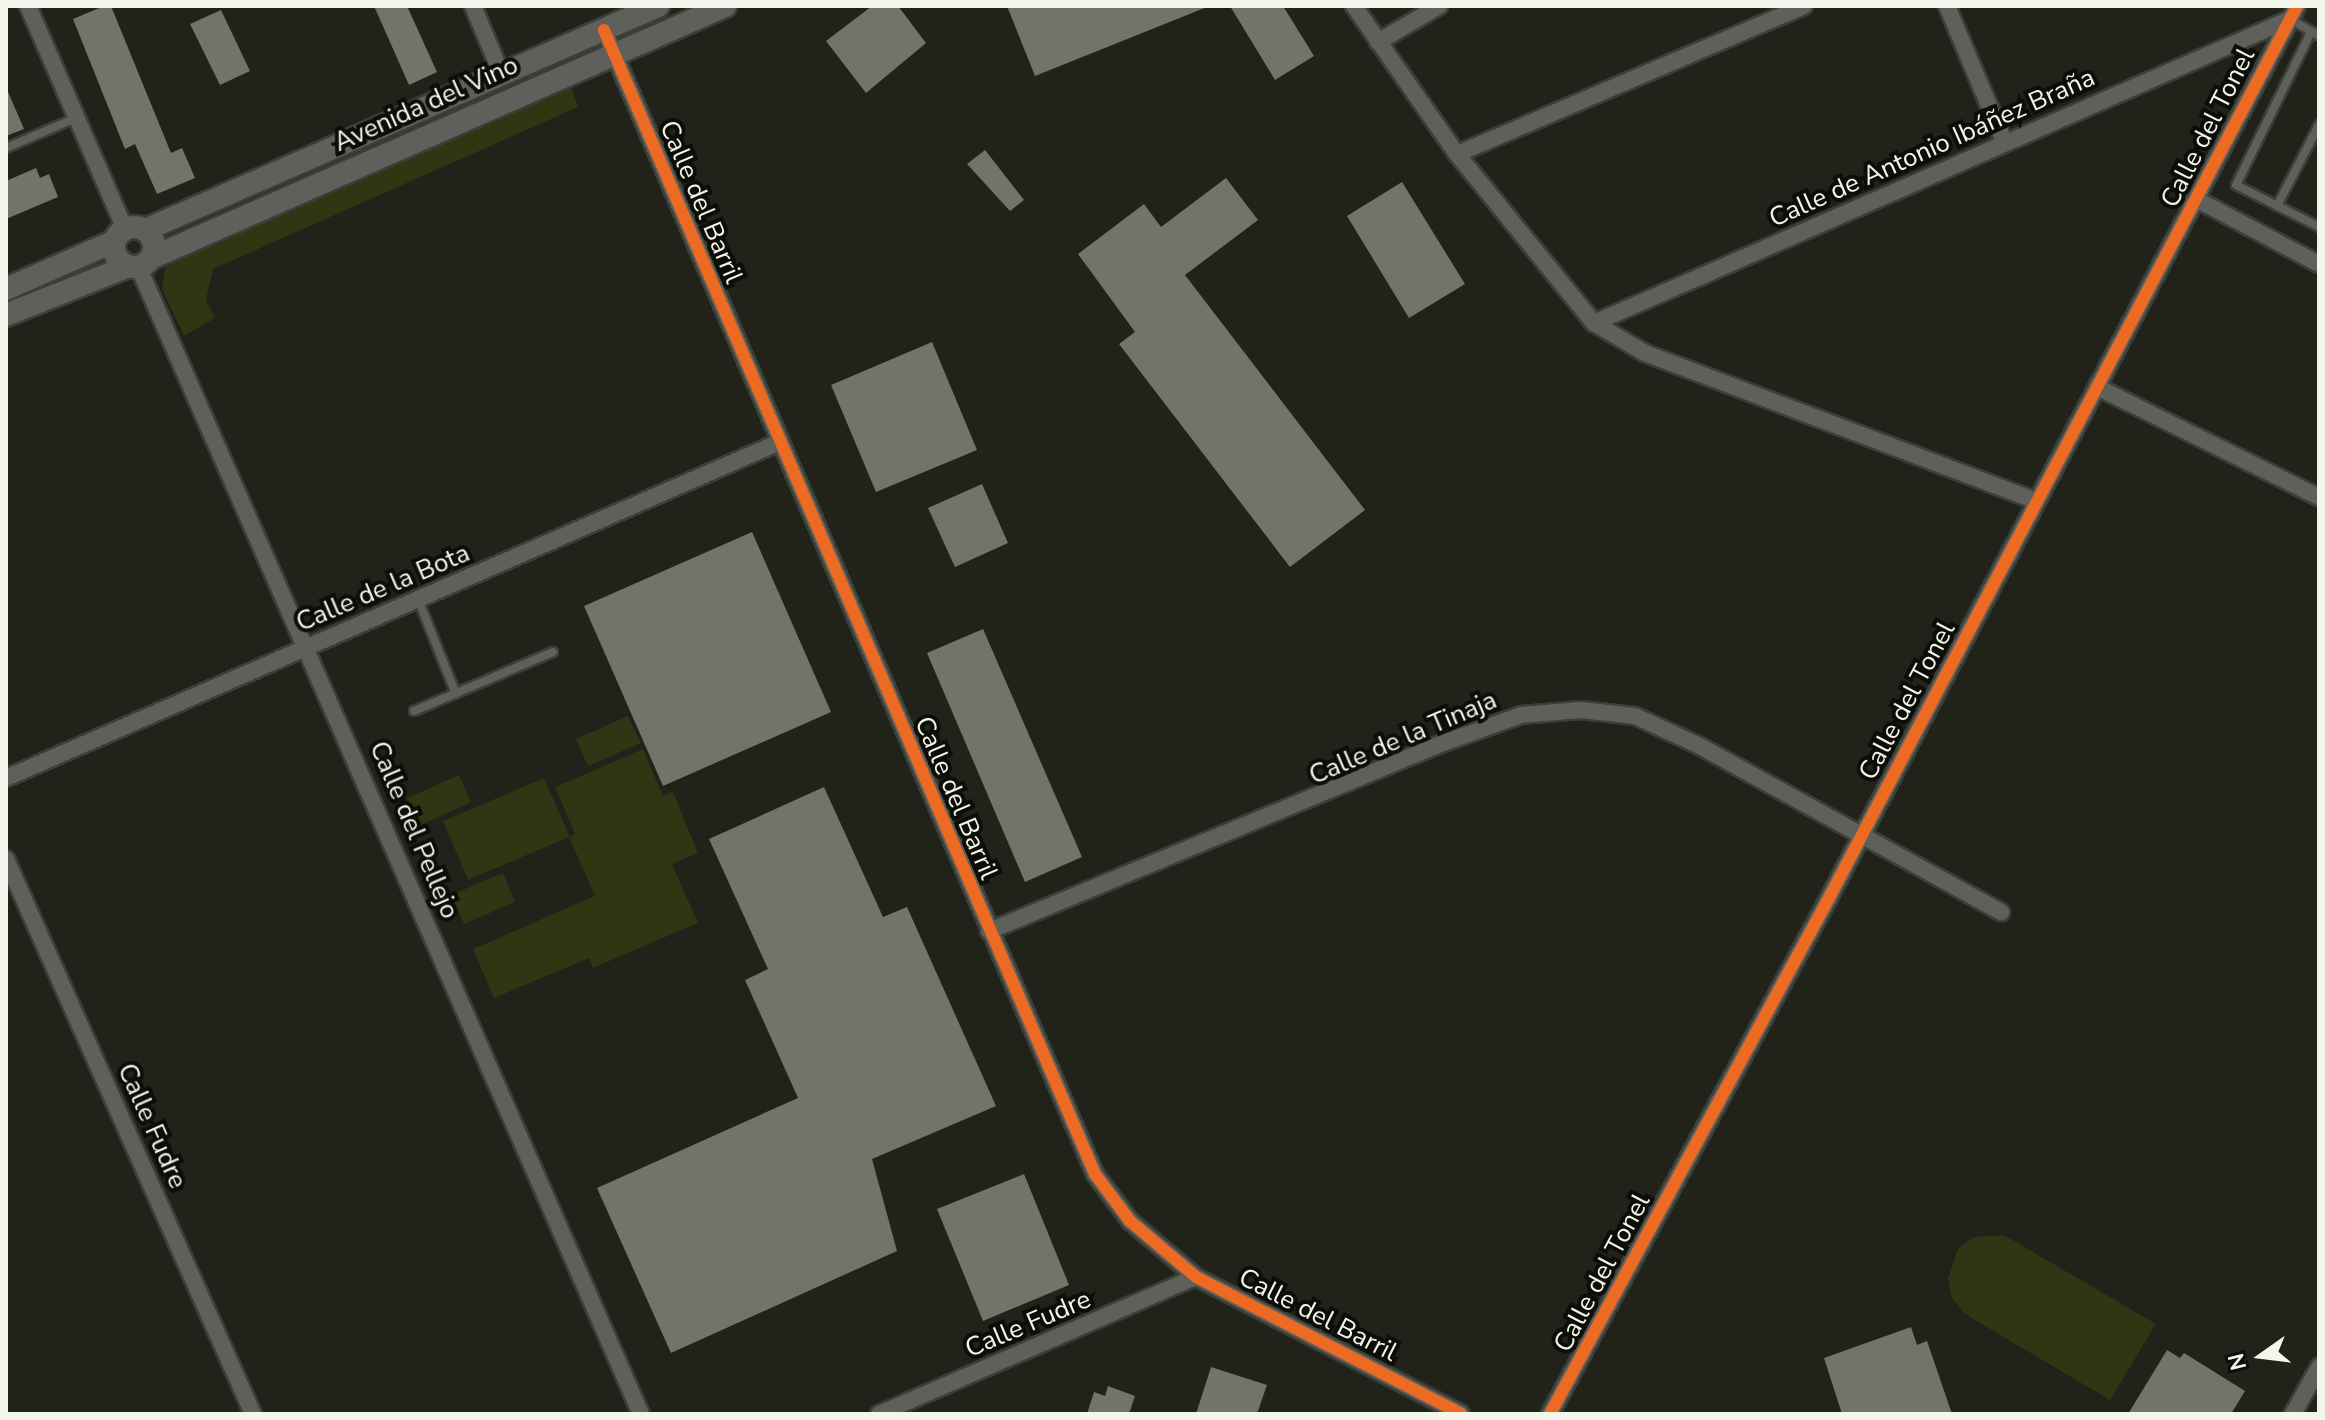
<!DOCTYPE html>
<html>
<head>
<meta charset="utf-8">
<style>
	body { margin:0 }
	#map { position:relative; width:2325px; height:1420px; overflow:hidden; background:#21221a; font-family:"Nunito Sans",sans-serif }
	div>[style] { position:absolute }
	.green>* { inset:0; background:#303513 }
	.building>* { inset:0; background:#727469 }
	.roads { filter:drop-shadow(2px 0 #3c3e38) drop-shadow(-2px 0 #3c3e38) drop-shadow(0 2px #3c3e38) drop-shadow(0 -2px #3c3e38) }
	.service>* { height:8px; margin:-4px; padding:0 4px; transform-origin:4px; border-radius:4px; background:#5f605b }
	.minor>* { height:16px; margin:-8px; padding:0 8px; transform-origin:8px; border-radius:8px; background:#5f605b }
	.tertiary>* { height:22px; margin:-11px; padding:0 11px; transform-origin:11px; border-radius:11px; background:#5f605b }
	.tertiary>.ring { margin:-11px; padding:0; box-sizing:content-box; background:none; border:22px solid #5f605b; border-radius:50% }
	.cycleway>* { height:12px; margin:-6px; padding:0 6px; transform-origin:6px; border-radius:6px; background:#ed6a23 }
	span { translate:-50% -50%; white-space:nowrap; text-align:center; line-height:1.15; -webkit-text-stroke:8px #0d0e08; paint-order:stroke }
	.street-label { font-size:26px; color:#f4f6ec }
	.frame { position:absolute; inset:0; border:8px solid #f4f6ec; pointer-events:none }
	.north { position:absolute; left:2221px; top:1316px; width:80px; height:80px; -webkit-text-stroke:6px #0d0e08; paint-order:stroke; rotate:256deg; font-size:22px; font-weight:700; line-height:32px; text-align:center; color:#f4f6ec }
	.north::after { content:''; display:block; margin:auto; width:28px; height:36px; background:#f4f6ec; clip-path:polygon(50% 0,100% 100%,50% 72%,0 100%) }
</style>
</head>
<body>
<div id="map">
	<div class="green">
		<div style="clip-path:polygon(569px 81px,578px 107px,213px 269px,206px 300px,215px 318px,184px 336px,162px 289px,167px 256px)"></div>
		<div style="clip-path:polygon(628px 716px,641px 743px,588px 766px,576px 739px)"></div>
		<div style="clip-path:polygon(643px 749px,663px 796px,673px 792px,698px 853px,672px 864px,698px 923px,593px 968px,589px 958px,494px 998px,473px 949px,595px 896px,569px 837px,468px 880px,443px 821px,544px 778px,570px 837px,575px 834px,555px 787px)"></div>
		<div style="clip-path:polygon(459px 775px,471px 802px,419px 826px,407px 798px)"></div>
		<div style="clip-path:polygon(503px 873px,515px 902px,464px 924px,451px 895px)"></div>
		<div style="clip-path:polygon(2004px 1235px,2156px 1324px,2110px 1400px,1965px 1314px,1952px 1298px,1948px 1279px,1958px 1249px,1974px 1237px)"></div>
	</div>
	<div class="building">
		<div style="clip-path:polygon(104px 6px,111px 6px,171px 153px,182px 148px,195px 178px,157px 194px,135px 144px,125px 149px,73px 19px)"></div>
		<div style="clip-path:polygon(374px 6px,407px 6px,437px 72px,409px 85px)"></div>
		<div style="clip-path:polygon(872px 6px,898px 6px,926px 43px,866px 93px,826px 41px)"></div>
		<div style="clip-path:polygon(1007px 6px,1207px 6px,1207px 7px,1035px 76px)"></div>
		<div style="clip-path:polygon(1230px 6px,1283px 6px,1314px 56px,1275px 80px)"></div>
		<div style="clip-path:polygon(221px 10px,250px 71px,220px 85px,190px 24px)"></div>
		<div style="clip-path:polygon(6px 87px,24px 129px,6px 136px)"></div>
		<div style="clip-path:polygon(985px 150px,1024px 200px,1010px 211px,967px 164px)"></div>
		<div style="clip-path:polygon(36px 168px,40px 178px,49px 174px,58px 197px,6px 219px,6px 181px)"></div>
		<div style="clip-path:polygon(1226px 178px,1258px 220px,1185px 275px,1365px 510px,1290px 567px,1119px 344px,1135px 332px,1078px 254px,1144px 204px,1161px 227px)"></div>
		<div style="clip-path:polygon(1402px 182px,1465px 284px,1409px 318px,1347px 216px)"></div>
		<div style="clip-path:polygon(932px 342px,977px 450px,876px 492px,831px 385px)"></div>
		<div style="clip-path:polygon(982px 484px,1008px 543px,955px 567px,928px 508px)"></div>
		<div style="clip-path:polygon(752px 532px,831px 712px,663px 786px,584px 606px)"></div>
		<div style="clip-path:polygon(983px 629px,1082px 857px,1025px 882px,927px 653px)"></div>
		<div style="clip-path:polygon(824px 787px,883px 917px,907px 907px,996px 1106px,872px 1159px,897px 1251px,671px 1353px,597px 1188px,798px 1098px,745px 980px,768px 969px,709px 839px)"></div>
		<div style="clip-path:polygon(1024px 1174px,1069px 1285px,983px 1321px,937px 1209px)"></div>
		<div style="clip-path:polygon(1911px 1327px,1917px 1345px,1927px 1341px,1952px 1414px,1842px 1414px,1824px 1358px)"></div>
		<div style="clip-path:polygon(2167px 1350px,2180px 1358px,2184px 1353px,2245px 1391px,2231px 1414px,2128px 1414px)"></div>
		<div style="clip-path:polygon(1211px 1367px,1267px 1385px,1257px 1414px,1196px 1414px)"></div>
		<div style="clip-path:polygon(1108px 1386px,1135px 1396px,1129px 1414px,1087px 1414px,1094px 1392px,1105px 1396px)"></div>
	</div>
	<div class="roads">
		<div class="service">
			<div style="left:2290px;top:19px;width:34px;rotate:30deg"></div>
			<div style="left:2311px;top:32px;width:170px;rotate:116.1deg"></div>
			<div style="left:2236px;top:185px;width:93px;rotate:26.8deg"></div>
			<div style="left:6px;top:148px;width:78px;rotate:-23.3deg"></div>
			<div style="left:2277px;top:206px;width:91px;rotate:-62.6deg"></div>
			<div style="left:418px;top:599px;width:102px;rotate:68.2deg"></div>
			<div style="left:414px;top:711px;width:151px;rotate:-23deg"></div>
		</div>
		<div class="minor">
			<div style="left:28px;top:6px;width:243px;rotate:66.5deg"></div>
			<div style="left:473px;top:6px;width:73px;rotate:67.3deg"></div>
			<div style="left:1354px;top:6px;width:180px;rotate:55.2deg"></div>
			<div style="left:1457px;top:154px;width:218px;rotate:51deg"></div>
			<div style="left:1594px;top:323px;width:59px;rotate:30.5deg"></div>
			<div style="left:1645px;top:353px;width:419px;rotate:20.7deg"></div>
			<div style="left:1947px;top:6px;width:147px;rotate:67.1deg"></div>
			<div style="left:604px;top:30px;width:1245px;rotate:66.77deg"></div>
			<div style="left:1095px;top:1174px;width:59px;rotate:53.3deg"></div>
			<div style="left:1130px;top:1221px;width:87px;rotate:40.3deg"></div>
			<div style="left:1196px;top:1277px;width:298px;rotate:27.3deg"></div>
			<div style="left:1378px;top:42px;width:71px;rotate:-30.5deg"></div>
			<div style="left:1457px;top:154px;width:377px;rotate:-23.1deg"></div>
			<div style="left:2196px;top:199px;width:139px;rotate:27.9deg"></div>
			<div style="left:138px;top:266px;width:1253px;rotate:66.34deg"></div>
			<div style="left:1594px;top:323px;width:759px;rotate:-23.59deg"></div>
			<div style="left:2097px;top:387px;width:248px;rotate:26.4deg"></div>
			<div style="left:6px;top:778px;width:844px;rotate:-23.47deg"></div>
			<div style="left:6px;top:859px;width:607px;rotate:66.01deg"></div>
			<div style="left:989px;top:931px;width:483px;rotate:-22.5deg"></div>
			<div style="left:1435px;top:746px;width:91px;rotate:-19.8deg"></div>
			<div style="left:1521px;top:715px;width:60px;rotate:-4.8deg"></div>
			<div style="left:1581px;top:710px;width:54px;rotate:6.3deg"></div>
			<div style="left:1635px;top:716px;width:72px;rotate:24.8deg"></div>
			<div style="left:1700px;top:746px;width:344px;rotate:28.9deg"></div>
			<div style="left:879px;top:1414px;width:345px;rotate:-23.4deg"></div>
			<div style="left:1550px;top:1414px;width:591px;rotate:-61.61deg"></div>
			<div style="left:1831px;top:894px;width:1003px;rotate:-62.31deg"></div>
			<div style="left:2293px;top:1414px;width:54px;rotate:-61deg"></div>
		</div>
		<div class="tertiary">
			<div class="ring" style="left:114px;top:227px;width:18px;height:18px"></div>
			<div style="left:145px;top:230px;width:560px;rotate:-23.59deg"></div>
			<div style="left:151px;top:258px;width:627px;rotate:-23.7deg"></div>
			<div style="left:6px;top:289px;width:119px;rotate:-23.8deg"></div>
			<div style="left:6px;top:315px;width:132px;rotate:-21.7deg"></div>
		</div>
	</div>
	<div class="cycleway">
		<div style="left:604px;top:30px;width:1245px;rotate:66.77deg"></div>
		<div style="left:1095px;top:1174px;width:59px;rotate:53.3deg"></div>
		<div style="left:1130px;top:1221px;width:87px;rotate:40.3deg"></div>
		<div style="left:1196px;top:1277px;width:298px;rotate:27.3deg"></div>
		<div style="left:1550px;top:1414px;width:591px;rotate:-61.61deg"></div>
		<div style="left:1831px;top:894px;width:1003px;rotate:-62.31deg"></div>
	</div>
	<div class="street-label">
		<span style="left:426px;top:104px;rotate:-24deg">Avenida del Vino</span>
		<span style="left:2208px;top:128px;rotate:-63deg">Calle del Tonel</span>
		<span style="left:1932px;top:148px;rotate:-24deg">Calle de Antonio Ibáñez Braña</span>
		<span style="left:701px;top:202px;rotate:67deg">Calle del Barril</span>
		<span style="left:383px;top:588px;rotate:-23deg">Calle de la Bota</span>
		<span style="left:1907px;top:701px;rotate:-62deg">Calle del Tonel</span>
		<span style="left:1403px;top:738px;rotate:-23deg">Calle de la Tinaja</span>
		<span style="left:956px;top:798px;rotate:67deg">Calle del Barril</span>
		<span style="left:414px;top:830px;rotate:67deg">Calle del Pellejo</span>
		<span style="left:152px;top:1126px;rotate:66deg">Calle Fudre</span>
		<span style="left:1602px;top:1273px;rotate:-62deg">Calle del Tonel</span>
		<span style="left:1318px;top:1315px;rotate:27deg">Calle del Barril</span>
		<span style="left:1028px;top:1324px;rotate:-23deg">Calle Fudre</span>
	</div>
	<div class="frame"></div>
	<div class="north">N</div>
</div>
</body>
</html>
